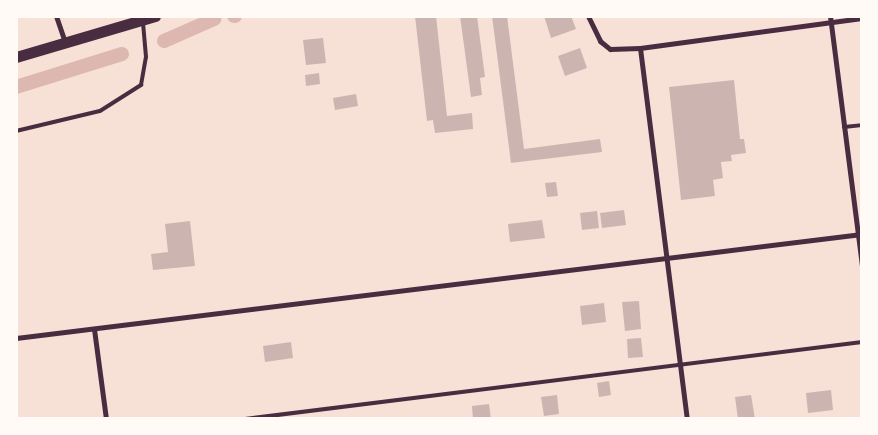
<!DOCTYPE html>
<html>
<head>
<meta charset="utf-8">
<style>
	body { margin:0 }
	#map { position:relative; width:878px; height:435px; overflow:hidden; background:#f7e1d7; font-family:Helvetica,sans-serif }
	div>[style] { position:absolute }
	.canal>* { height:14px; margin:-7px; padding:0 7px; transform-origin:7px; border-radius:7px; background:#dcb8b0 }
	.building>* { inset:0; background:#ccb4b1 }
	.service>* { height:4px; margin:-2px; padding:0 2px; transform-origin:2px; border-radius:2px; background:#4a2c40 }
	.minor>* { height:5px; margin:-2.5px; padding:0 2.5px; transform-origin:2.5px; border-radius:2.5px; background:#4a2c40 }
	.primary>* { height:11px; margin:-5.5px; padding:0 5.5px; transform-origin:5.5px; border-radius:5.5px; background:#4a2c40 }
	span { translate:-50% -50%; white-space:nowrap; text-align:center; line-height:1.15; -webkit-text-stroke:4px #fffaf5; paint-order:stroke }
	.frame { position:absolute; inset:0; border:18px solid #fffaf5; pointer-events:none }
</style>
</head>
<body>
<div id="map">
	<div class="canal">
		<div style="left:234px;top:16px;width:1px"></div>
		<div style="left:164px;top:41px;width:55px;rotate:-23.7deg"></div>
		<div style="left:16px;top:87px;width:111px;rotate:-17.3deg"></div>
	</div>
	<div class="building">
		<div style="clip-path:polygon(415px 16px,436px 16px,447px 116px,472px 113px,473px 129px,435px 133px,433px 120px,427px 121px)"></div>
		<div style="clip-path:polygon(460px 16px,477px 16px,485px 77px,480px 78px,482px 95px,471px 97px)"></div>
		<div style="clip-path:polygon(492px 16px,507px 16px,524px 149px,600px 139px,602px 152px,511px 163px)"></div>
		<div style="clip-path:polygon(544px 16px,571px 16px,576px 29px,551px 38px)"></div>
		<div style="clip-path:polygon(323px 38px,326px 63px,306px 65px,303px 40px)"></div>
		<div style="clip-path:polygon(580px 48px,587px 68px,565px 76px,558px 56px)"></div>
		<div style="clip-path:polygon(319px 73px,320px 84px,306px 86px,305px 75px)"></div>
		<div style="clip-path:polygon(734px 80px,740px 139px,744px 139px,746px 153px,731px 155px,732px 161px,721px 162px,723px 178px,713px 180px,715px 196px,681px 200px,669px 87px)"></div>
		<div style="clip-path:polygon(356px 94px,358px 106px,335px 110px,333px 98px)"></div>
		<div style="clip-path:polygon(556px 182px,558px 196px,547px 197px,545px 183px)"></div>
		<div style="clip-path:polygon(624px 210px,626px 225px,602px 228px,600px 213px)"></div>
		<div style="clip-path:polygon(597px 211px,599px 228px,582px 230px,580px 213px)"></div>
		<div style="clip-path:polygon(542px 220px,545px 238px,510px 242px,508px 224px)"></div>
		<div style="clip-path:polygon(190px 221px,195px 266px,153px 270px,151px 254px,168px 252px,165px 224px)"></div>
		<div style="clip-path:polygon(639px 301px,641px 329px,625px 331px,622px 302px)"></div>
		<div style="clip-path:polygon(604px 303px,606px 322px,582px 325px,580px 306px)"></div>
		<div style="clip-path:polygon(641px 338px,643px 357px,628px 358px,627px 339px)"></div>
		<div style="clip-path:polygon(291px 342px,293px 358px,265px 362px,263px 346px)"></div>
		<div style="clip-path:polygon(609px 381px,611px 395px,599px 397px,597px 383px)"></div>
		<div style="clip-path:polygon(831px 390px,833px 410px,808px 413px,806px 393px)"></div>
		<div style="clip-path:polygon(557px 395px,559px 414px,544px 416px,541px 397px)"></div>
		<div style="clip-path:polygon(751px 395px,755px 419px,738px 419px,735px 397px)"></div>
		<div style="clip-path:polygon(489px 404px,491px 419px,473px 419px,472px 406px)"></div>
	</div>
	<div class="service">
		<div style="left:844px;top:127px;width:18px;rotate:-6deg"></div>
		<div style="left:16px;top:131px;width:86px;rotate:-13.4deg"></div>
		<div style="left:100px;top:111px;width:49px;rotate:-32.4deg"></div>
		<div style="left:141px;top:85px;width:28px;rotate:-80deg"></div>
		<div style="left:146px;top:57px;width:35px;rotate:-95deg"></div>
		<div style="left:245px;top:419px;width:622px;rotate:-7.11deg"></div>
	</div>
	<div class="minor">
		<div style="left:56px;top:16px;width:28px;rotate:71deg"></div>
		<div style="left:588px;top:16px;width:28px;rotate:64deg"></div>
		<div style="left:600px;top:41px;width:13px;rotate:39deg"></div>
		<div style="left:610px;top:49px;width:30px;rotate:-2deg"></div>
		<div style="left:640px;top:48px;width:374px;rotate:82.8deg"></div>
		<div style="left:830px;top:16px;width:253px;rotate:82.7deg"></div>
		<div style="left:640px;top:48px;width:224px;rotate:-7.7deg"></div>
		<div style="left:94px;top:329px;width:91px;rotate:82.4deg"></div>
		<div style="left:16px;top:338px;width:852px;rotate:-7.01deg"></div>
	</div>
	<div class="primary">
		<div style="left:16px;top:57px;width:145px;rotate:-16.4deg"></div>
	</div>
	<div class="frame"></div>
</div>
</body>
</html>
